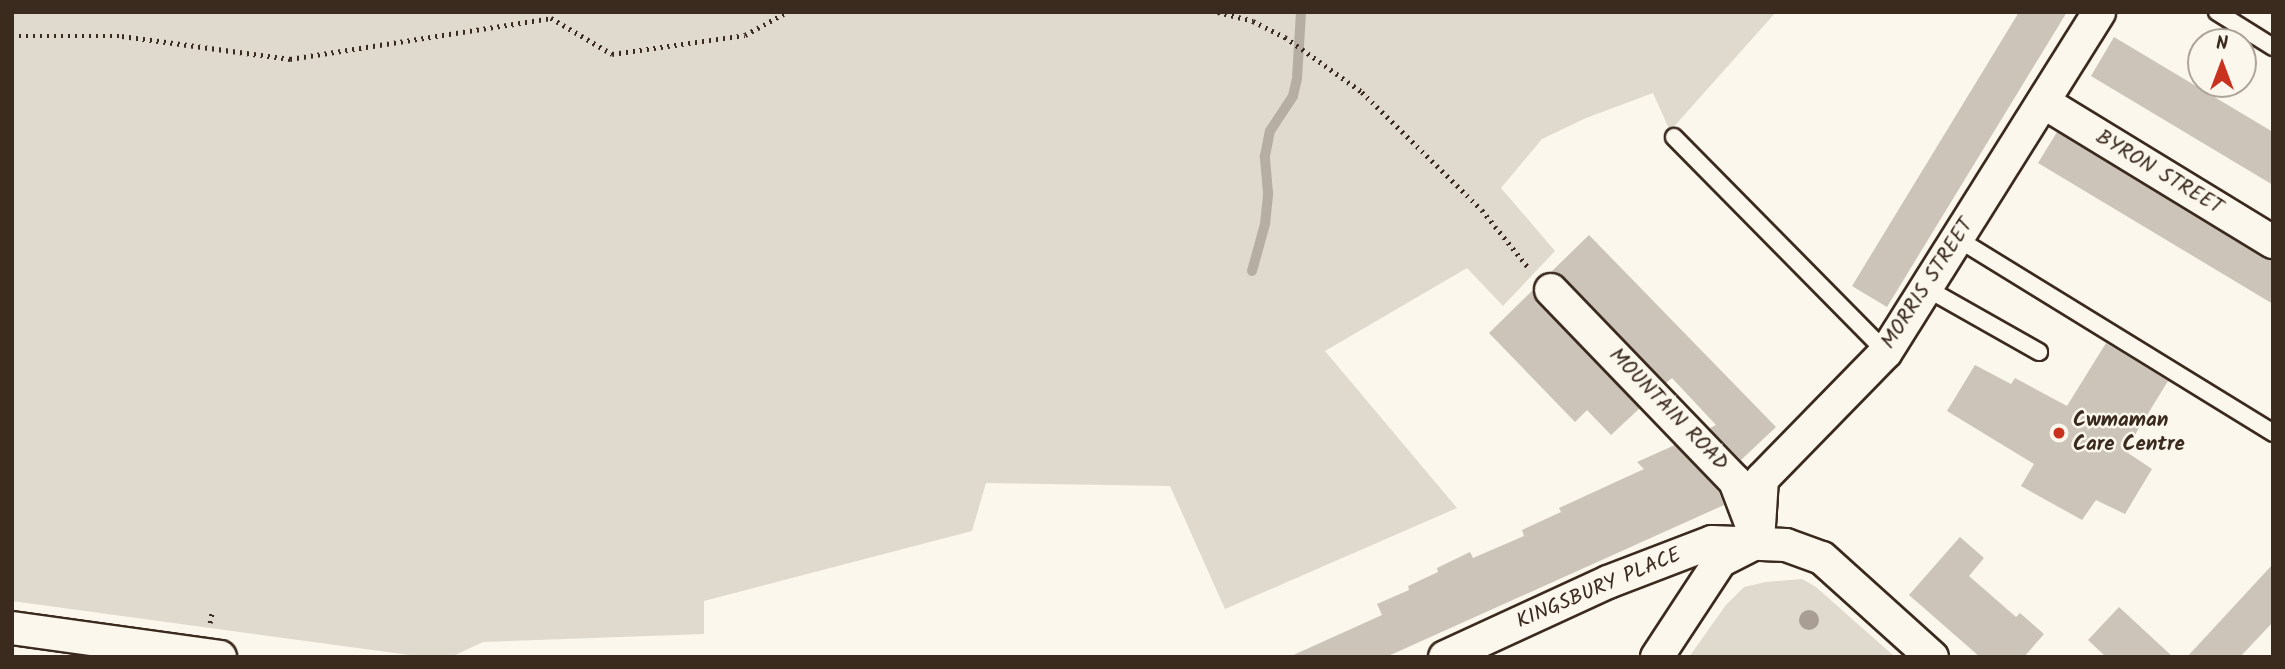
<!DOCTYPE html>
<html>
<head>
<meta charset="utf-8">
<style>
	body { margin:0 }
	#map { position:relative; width:2285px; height:669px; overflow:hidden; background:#fbf7ec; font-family:Kalam,sans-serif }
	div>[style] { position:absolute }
	.green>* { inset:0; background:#dfd9ce }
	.stream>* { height:10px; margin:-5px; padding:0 5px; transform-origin:5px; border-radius:5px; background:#b6aea2 }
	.building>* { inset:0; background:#ccc4b9 }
	.path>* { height:4.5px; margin-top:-2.25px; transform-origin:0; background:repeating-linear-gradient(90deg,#3b2a1e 0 2px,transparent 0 7px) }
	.roads { filter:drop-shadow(2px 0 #3b2a1e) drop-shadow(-2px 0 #3b2a1e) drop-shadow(0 2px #3b2a1e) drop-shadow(0 -2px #3b2a1e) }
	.service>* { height:16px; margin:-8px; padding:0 8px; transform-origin:8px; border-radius:8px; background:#fbf7ec }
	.minor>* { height:32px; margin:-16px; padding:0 16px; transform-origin:16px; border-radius:16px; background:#fbf7ec }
	.trees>* { width:20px; height:20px; margin:-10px; border-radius:50%; background:#a89e93 }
	.dots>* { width:19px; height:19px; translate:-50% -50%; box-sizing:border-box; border:4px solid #fbf7ec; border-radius:50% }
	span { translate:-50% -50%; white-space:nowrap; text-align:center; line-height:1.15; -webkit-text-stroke:5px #fbf7ec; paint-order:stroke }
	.street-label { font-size:21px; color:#3b2a1e }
	.poi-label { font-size:21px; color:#3b2a1e; font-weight:700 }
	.left { translate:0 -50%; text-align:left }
	.frame { position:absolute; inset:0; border:14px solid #3b2a1e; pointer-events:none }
	.north { position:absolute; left:2187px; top:28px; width:70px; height:70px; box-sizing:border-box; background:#fbf7ec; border:2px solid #aea59a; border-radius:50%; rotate:0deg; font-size:19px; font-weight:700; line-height:28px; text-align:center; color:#3b2a1e }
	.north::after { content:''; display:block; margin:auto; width:24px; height:32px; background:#c8321e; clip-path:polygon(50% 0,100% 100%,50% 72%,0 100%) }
</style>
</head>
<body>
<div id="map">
	<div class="green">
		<div style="clip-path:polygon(12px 12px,1776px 12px,1670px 131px,1653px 93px,1586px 118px,1542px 139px,1501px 188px,1555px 251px,1503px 306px,1467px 268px,1325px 351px,1457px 508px,1225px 609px,1170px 486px,986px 483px,972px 531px,704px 601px,704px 634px,483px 642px,451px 657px,424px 657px,12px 601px)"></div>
		<div style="clip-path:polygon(1802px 579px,1816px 587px,1895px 657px,1689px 657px,1726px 605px,1744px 587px,1766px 582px)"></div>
	</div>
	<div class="stream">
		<div style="left:1252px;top:271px;width:49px;rotate:-74.5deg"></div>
		<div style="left:1265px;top:224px;width:31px;rotate:-84deg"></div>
		<div style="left:1268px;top:193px;width:37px;rotate:-95deg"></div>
		<div style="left:1265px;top:156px;width:25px;rotate:-79deg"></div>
		<div style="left:1270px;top:131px;width:42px;rotate:-56.7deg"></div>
		<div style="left:1293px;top:96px;width:18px;rotate:-77deg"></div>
		<div style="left:1297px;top:78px;width:66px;rotate:-86.5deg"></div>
	</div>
	<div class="building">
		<div style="clip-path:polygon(2019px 12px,2067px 12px,1887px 307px,1852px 286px)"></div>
		<div style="clip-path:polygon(2114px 37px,2273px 132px,2273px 185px,2091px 76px)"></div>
		<div style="clip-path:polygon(2057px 132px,2263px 258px,2273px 260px,2273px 304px,2038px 163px)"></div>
		<div style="clip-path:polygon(1589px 235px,1776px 427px,1741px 460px,1710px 428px,1716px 425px,1672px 378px,1666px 383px,1564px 277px,1551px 272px)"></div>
		<div style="clip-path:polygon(1533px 290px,1538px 303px,1640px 408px,1611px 435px,1587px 410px,1575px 422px,1489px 333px)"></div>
		<div style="clip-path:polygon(2106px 343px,2168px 381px,2125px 451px,2152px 469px,2125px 514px,2096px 500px,2082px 520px,2021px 486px,2034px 464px,1947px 411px,1975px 365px,2011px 384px,2015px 378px,2067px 406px)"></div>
		<div style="clip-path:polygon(1675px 445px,1719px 492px,1724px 505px,1386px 657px,1289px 657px,1382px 615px,1377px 604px,1409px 590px,1408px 586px,1438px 572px,1437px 568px,1470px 552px,1473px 558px,1524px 536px,1522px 530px,1561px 512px,1559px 508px,1644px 469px,1637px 462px)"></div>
		<div style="clip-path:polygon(1960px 537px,1984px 558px,1969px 576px,2016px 617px,2020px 613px,2044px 634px,2024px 657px,1980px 657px,1909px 595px)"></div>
		<div style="clip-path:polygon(2273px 564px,2273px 622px,2240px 657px,2187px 657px)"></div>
		<div style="clip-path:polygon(2119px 607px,2173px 657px,2106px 657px,2088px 640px)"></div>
	</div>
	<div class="path">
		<div style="left:1218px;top:12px;width:36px;rotate:14deg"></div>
		<div style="left:1253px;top:21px;width:36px;rotate:27deg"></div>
		<div style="left:1285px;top:37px;width:95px;rotate:35.5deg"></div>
		<div style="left:1362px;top:92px;width:168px;rotate:44.5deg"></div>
		<div style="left:1482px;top:210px;width:73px;rotate:51.1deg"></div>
		<div style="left:12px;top:36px;width:110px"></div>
		<div style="left:122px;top:36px;width:170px;rotate:7.8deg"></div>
		<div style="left:290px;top:59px;width:264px;rotate:-8.9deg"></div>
		<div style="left:551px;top:18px;width:71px;rotate:30.5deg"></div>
		<div style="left:612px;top:54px;width:134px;rotate:-8.1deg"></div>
		<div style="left:745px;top:35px;width:48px;rotate:-28.7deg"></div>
		<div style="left:210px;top:623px;width:11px;rotate:-80deg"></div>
	</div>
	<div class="roads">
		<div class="service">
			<div style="left:2217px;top:12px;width:66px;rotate:32deg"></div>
			<div style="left:1674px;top:137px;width:302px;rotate:45.4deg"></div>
			<div style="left:1958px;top:239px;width:370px;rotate:31.6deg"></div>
			<div style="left:1926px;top:288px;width:130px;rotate:29.5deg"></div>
		</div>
		<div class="minor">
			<div style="left:2045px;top:103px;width:267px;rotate:31.4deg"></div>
			<div style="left:1551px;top:290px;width:265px;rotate:46.1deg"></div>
			<div style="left:1735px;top:481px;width:53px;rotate:69.2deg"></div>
			<div style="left:1758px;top:542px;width:63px;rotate:-86.4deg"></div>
			<div style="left:1762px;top:479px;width:177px;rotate:-45.7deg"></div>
			<div style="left:1886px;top:352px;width:401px;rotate:-57.9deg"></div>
			<div style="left:12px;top:628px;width:210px;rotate:7.9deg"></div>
			<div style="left:1445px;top:657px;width:179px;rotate:-24.7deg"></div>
			<div style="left:1608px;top:582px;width:111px;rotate:-21deg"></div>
			<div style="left:1712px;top:542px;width:74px;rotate:2.3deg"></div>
			<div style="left:1786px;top:545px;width:38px;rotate:20deg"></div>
			<div style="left:1822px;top:558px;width:148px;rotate:42deg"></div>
			<div style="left:1657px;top:657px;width:115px;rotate:-56.7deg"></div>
			<div style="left:1720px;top:561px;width:38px;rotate:-27deg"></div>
		</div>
	</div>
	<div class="trees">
		<div style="left:1809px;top:620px"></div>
	</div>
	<div class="dots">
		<div style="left:2059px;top:433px;background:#c8321e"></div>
	</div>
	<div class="street-label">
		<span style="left:2159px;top:173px;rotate:31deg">BYRON STREET</span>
		<span style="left:1928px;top:284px;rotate:-57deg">MORRIS STREET</span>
		<span style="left:1668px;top:410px;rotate:46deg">MOUNTAIN ROAD</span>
		<span style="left:1599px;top:589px;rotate:-23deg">KINGSBURY PLACE</span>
	</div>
	<div class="poi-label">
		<span class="left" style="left:2073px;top:433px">Cwmaman<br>Care Centre</span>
	</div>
	<div class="frame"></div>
	<div class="north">N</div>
</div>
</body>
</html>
